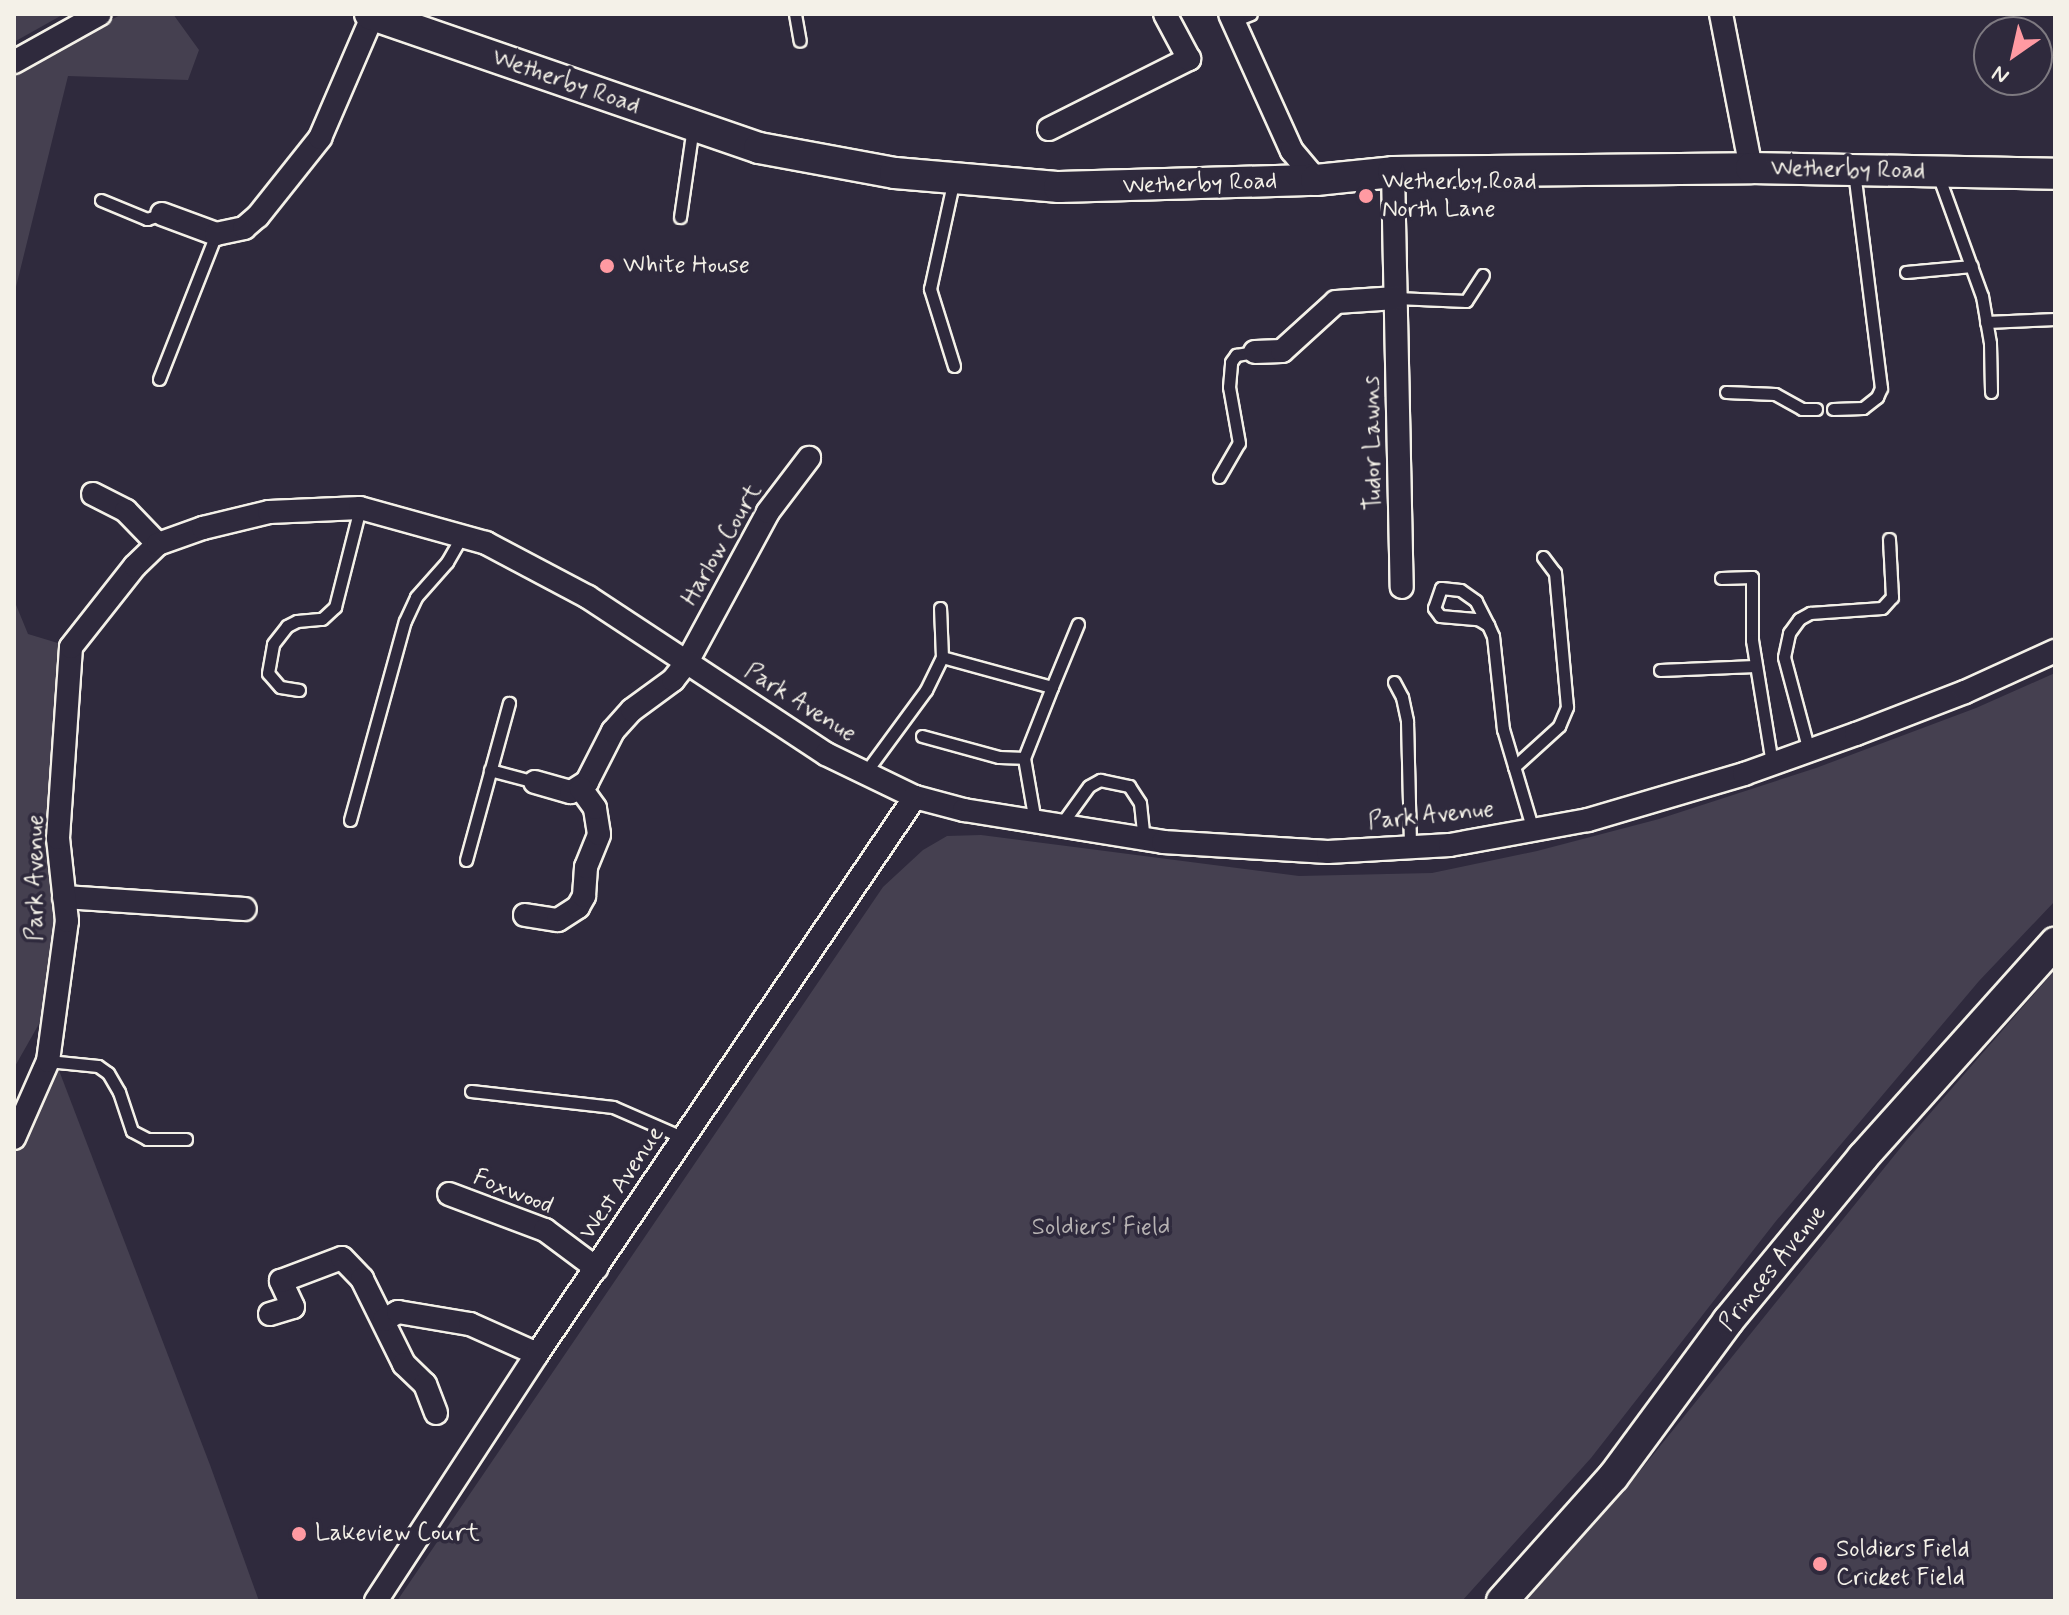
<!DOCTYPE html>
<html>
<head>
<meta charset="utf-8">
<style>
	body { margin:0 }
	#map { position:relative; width:2069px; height:1615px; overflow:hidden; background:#2f2a3d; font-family:Mynerve,sans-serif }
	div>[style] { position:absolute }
	.green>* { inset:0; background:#454050 }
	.roads { filter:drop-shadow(2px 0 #f4f1e8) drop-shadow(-2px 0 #f4f1e8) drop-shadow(0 2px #f4f1e8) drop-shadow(0 -2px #f4f1e8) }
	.lane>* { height:11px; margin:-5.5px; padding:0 5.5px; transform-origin:5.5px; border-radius:5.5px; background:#2f2a3d }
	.street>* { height:22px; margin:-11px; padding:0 11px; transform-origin:11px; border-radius:11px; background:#2f2a3d }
	.secondary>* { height:30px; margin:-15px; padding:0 15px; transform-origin:15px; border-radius:15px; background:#2f2a3d }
	.dots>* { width:22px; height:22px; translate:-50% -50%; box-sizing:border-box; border:4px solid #2f2a3d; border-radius:50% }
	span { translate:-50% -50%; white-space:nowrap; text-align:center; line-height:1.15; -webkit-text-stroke:7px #2f2a3d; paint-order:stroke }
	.street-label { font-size:24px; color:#f4f1e8 }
	.poi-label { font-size:24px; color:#f4f1e8 }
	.left { translate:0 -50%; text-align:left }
	.park-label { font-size:24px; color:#b7b3b3 }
	.frame { position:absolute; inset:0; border:16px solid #f4f1e8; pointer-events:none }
	.north { position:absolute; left:1973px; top:16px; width:80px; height:80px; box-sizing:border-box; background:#2f2a3d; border:2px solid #7e7a81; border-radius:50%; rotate:214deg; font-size:22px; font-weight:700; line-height:32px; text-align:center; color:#f4f1e8 }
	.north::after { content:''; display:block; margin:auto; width:28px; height:36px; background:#ff9aa2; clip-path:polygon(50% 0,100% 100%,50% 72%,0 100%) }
</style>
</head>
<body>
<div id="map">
	<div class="green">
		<div style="clip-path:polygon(14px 14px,64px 14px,14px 42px)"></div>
		<div style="clip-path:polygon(122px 14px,173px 14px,199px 50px,188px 80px,68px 76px,14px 295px,14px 73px)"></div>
		<div style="clip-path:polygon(14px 600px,28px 634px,71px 647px,67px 921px,44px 1015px,14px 1068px)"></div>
		<div style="clip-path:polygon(2055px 673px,2055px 901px,1979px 981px,1776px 1221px,1591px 1458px,1462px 1601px,397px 1601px,883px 887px,923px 850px,947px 836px,981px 835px,1299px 876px,1432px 873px,1537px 851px,1659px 819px,1816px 768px,1976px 708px)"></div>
		<div style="clip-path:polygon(2055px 970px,2055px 1601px,1520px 1601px,1636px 1476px,1906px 1141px)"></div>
		<div style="clip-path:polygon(55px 1060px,210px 1465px,259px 1601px,14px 1601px,14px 1128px)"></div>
	</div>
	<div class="roads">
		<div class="lane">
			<div style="left:795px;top:14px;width:27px;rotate:80deg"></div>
			<div style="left:1233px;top:21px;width:19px;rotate:-21deg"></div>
			<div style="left:1937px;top:172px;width:132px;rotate:70.1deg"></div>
			<div style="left:1982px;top:296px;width:48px;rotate:80.3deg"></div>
			<div style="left:1990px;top:343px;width:49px;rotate:88.8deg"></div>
			<div style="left:101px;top:200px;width:50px;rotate:22.4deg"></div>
			<div style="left:147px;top:219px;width:16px;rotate:-18deg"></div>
			<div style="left:680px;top:217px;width:91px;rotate:-81.8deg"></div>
			<div style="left:1906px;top:272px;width:66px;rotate:-5.2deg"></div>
			<div style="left:1396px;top:298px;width:70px;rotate:2.5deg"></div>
			<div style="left:1466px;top:301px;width:31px;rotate:-57deg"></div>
			<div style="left:1986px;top:322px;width:69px;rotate:-2.5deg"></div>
			<div style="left:954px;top:366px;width:81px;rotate:-107.3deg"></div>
			<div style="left:930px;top:289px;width:113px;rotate:-77.7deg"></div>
			<div style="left:159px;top:379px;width:156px;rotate:-68.5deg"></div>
			<div style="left:1726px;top:392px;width:49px;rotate:2.3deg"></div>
			<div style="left:1775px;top:394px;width:31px;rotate:29deg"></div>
			<div style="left:1802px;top:409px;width:14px"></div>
			<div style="left:1833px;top:409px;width:30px;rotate:-2deg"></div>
			<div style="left:1863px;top:408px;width:18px;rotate:-38deg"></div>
			<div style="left:1877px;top:397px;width:10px;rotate:-66deg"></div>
			<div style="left:1881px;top:388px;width:218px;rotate:-97.1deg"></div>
			<div style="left:1219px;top:477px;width:39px;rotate:-60deg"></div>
			<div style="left:1239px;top:443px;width:57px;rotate:-100.1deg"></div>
			<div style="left:1229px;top:387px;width:25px;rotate:-85deg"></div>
			<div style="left:1231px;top:362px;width:9px;rotate:-54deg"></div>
			<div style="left:1236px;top:355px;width:19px;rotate:-9deg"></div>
			<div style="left:1721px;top:578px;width:31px;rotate:-2deg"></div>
			<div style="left:1752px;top:577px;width:63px;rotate:90deg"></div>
			<div style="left:1752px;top:640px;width:126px;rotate:80.8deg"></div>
			<div style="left:1488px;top:625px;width:27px;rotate:-117deg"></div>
			<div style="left:1476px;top:601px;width:19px;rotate:-145deg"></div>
			<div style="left:1460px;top:590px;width:19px;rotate:-174deg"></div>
			<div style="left:1441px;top:588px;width:21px;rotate:109deg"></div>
			<div style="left:1434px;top:608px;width:10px;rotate:53deg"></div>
			<div style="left:1440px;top:616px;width:38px;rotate:5deg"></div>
			<div style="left:1478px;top:619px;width:12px;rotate:31deg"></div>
			<div style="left:1488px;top:625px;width:12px;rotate:66deg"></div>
			<div style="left:1493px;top:636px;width:94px;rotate:83.9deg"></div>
			<div style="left:1503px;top:729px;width:105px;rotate:73.5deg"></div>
			<div style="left:942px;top:657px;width:114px;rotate:15.3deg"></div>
			<div style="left:1052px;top:687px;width:76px;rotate:111.5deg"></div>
			<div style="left:1660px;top:670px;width:95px;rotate:-2.4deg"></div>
			<div style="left:1394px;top:682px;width:17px;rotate:62deg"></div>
			<div style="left:1402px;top:697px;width:25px;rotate:78deg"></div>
			<div style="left:1407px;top:721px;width:126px;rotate:88.6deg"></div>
			<div style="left:1052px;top:687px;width:68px;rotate:-67.6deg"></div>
			<div style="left:299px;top:690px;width:19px;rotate:-171deg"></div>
			<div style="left:280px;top:687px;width:18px;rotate:-131deg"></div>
			<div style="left:268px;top:673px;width:29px;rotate:-80deg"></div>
			<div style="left:273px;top:644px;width:23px;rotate:-52deg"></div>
			<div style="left:287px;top:626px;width:11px;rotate:-27deg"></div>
			<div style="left:297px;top:621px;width:25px;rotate:-5deg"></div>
			<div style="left:322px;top:619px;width:18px;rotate:-43deg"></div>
			<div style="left:335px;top:607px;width:102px;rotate:-75.8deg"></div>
			<div style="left:922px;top:736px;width:80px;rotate:15.3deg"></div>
			<div style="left:999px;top:757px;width:25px;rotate:2deg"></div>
			<div style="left:1024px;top:758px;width:65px;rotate:80.2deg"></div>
			<div style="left:1809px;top:751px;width:97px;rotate:-104.9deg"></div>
			<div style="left:1784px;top:657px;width:25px;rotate:-78deg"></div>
			<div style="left:1789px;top:633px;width:17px;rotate:-54deg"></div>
			<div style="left:1799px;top:619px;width:13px;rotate:-29deg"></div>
			<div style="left:1810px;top:613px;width:72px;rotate:-4deg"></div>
			<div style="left:1882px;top:608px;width:15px;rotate:-48deg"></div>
			<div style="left:1892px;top:597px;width:58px;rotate:-93deg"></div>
			<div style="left:1514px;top:767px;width:61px;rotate:-42.3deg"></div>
			<div style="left:1559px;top:726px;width:21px;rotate:-67deg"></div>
			<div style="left:1567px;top:707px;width:135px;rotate:-95.1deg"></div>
			<div style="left:1555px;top:573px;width:20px;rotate:-127deg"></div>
			<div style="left:490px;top:770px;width:47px;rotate:14.9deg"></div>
			<div style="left:865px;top:773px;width:103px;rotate:-53.7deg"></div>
			<div style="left:926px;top:690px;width:37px;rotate:-64deg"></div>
			<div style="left:942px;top:657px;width:49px;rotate:-92.3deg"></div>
			<div style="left:350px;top:820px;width:206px;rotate:-74.6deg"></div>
			<div style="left:405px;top:621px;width:26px;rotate:-65deg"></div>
			<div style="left:416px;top:597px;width:47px;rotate:-48.5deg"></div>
			<div style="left:447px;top:562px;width:30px;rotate:-60deg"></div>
			<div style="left:1060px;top:826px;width:49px;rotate:-54.1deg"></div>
			<div style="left:1089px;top:786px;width:13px;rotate:-29deg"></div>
			<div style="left:1100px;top:780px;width:30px;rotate:12deg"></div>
			<div style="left:1129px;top:786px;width:20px;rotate:57deg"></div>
			<div style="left:1140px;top:803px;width:36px;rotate:84deg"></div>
			<div style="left:466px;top:860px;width:163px;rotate:-74.7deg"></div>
			<div style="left:48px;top:1061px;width:50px;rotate:5.7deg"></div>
			<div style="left:98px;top:1066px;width:12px;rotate:35deg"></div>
			<div style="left:108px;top:1073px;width:22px;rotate:60deg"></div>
			<div style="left:119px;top:1092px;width:41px;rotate:71.6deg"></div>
			<div style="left:132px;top:1131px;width:17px;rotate:28deg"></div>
			<div style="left:147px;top:1139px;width:39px"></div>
			<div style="left:471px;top:1091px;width:143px;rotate:6.4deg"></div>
			<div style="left:613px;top:1107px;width:77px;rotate:23.6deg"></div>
		</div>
		<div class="street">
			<div style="left:1230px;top:14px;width:150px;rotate:65.7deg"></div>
			<div style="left:1292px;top:151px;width:38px;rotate:50deg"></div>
			<div style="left:1721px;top:14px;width:157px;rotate:79deg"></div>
			<div style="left:14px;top:62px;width:98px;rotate:-29.2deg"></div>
			<div style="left:1049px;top:129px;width:157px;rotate:-26.6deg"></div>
			<div style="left:1189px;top:59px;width:51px;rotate:-118.1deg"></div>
			<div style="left:1393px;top:172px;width:415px;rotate:88.8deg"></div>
			<div style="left:162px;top:214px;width:58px;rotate:20.3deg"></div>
			<div style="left:216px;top:234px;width:29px;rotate:-12deg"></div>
			<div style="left:244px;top:228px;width:18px;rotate:-41deg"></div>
			<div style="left:258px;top:216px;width:100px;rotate:-51.5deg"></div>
			<div style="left:320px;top:138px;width:134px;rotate:-66.7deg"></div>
			<div style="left:1255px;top:352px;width:27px;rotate:-2deg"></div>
			<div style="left:1282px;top:351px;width:73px;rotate:-42.2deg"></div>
			<div style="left:1336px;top:302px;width:60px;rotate:-3.8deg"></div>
			<div style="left:93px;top:494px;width:37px;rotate:27deg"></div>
			<div style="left:126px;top:511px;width:46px;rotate:45.9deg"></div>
			<div style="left:535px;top:782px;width:37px;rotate:16deg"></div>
			<div style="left:571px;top:792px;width:19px;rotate:-32deg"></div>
			<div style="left:587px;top:782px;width:57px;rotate:-63deg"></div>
			<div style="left:613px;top:731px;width:28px;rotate:-48deg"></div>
			<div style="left:632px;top:710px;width:51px;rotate:-36.2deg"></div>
			<div style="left:673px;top:680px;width:23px;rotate:-52deg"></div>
			<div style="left:687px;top:662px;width:170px;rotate:-61.6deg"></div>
			<div style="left:768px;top:512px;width:68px;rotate:-52.8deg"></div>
			<div style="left:64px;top:897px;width:181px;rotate:3.8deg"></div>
			<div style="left:525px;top:915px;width:33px;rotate:9deg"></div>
			<div style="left:558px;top:920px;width:24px;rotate:-33deg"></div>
			<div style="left:578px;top:907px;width:13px;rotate:-61deg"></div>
			<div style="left:584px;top:896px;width:29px;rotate:-86deg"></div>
			<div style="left:586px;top:867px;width:35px;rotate:-68deg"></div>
			<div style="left:599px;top:834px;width:26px;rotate:-99deg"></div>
			<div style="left:595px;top:808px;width:24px;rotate:-126deg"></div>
			<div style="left:14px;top:1138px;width:84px;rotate:-66.2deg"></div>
			<div style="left:48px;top:1061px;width:141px;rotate:-82.3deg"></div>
			<div style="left:67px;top:921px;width:83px;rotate:-96.2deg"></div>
			<div style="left:58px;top:838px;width:191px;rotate:-86.1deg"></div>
			<div style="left:71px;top:647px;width:103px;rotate:-51.7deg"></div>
			<div style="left:135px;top:566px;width:32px;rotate:-44deg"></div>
			<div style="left:158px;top:544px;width:48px;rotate:-19.6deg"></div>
			<div style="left:203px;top:528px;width:68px;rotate:-13.6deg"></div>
			<div style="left:269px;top:512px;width:91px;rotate:-2.5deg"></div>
			<div style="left:360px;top:508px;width:131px;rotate:15.5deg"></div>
			<div style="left:486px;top:543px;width:115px;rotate:27.9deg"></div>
			<div style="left:588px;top:597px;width:285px;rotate:33.4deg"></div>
			<div style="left:826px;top:754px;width:99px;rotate:25.8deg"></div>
			<div style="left:915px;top:797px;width:51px;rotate:14.9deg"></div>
			<div style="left:964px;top:810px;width:202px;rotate:9.1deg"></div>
			<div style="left:1163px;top:842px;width:165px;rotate:3.5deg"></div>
			<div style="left:1328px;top:852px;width:122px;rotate:-3.3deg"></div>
			<div style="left:1450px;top:845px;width:140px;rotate:-10.3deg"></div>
			<div style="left:1588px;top:820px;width:163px;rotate:-16.4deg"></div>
			<div style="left:1744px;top:774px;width:119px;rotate:-19.7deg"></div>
			<div style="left:1856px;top:734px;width:117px;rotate:-21.1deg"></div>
			<div style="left:1965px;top:692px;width:99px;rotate:-24.5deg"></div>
			<div style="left:449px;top:1194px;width:103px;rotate:20.6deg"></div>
			<div style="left:545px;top:1230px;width:64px;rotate:36.7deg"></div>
			<div style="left:270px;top:1314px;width:24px;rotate:-17deg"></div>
			<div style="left:293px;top:1307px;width:29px;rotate:-115deg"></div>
			<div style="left:281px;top:1281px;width:65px;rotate:-20.7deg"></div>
			<div style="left:342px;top:1258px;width:29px;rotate:46deg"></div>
			<div style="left:362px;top:1279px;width:95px;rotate:63.7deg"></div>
			<div style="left:404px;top:1364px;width:29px;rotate:44deg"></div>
			<div style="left:425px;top:1384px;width:31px;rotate:69deg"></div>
			<div style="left:384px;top:1320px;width:16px;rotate:-30deg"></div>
			<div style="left:398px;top:1312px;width:73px;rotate:9.5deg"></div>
			<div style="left:470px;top:1324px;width:73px;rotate:24.1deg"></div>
			<div style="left:376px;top:1601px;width:295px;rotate:-56.9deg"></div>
			<div style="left:537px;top:1354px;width:673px;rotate:-55.84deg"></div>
		</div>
		<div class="secondary">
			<div style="left:370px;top:14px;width:411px;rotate:19deg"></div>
			<div style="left:759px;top:148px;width:138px;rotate:10.4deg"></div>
			<div style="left:895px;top:173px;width:165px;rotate:4.9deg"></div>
			<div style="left:1059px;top:187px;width:257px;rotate:-1.6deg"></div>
			<div style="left:1316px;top:180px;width:77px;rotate:-5.9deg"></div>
			<div style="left:1393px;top:172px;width:358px;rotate:-0.6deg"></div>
			<div style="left:1751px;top:168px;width:304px;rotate:1.1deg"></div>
			<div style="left:1502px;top:1601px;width:166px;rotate:-48.2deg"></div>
			<div style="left:1613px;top:1477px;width:194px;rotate:-53.6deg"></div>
			<div style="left:1728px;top:1321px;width:212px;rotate:-50.5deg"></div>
			<div style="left:1863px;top:1157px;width:288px;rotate:-48.1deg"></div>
		</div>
	</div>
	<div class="dots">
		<div style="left:1366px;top:196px;background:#ff9aa2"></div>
		<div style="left:607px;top:266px;background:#ff9aa2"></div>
		<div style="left:299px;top:1534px;background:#ff9aa2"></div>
		<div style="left:1820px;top:1564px;background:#ff9aa2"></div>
	</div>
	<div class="street-label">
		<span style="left:566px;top:82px;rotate:19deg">Wetherby Road</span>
		<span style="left:1848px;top:170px;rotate:1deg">Wetherby Road</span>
		<span style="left:1200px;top:184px;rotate:-2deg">Wetherby Road</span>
		<span style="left:1373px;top:443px;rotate:-91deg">Tudor Lawns</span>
		<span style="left:722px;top:545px;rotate:-60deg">Harlow Court</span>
		<span style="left:800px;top:703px;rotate:32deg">Park Avenue</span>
		<span style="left:1431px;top:816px;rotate:-6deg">Park Avenue</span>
		<span style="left:36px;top:878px;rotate:-90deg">Park Avenue</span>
		<span style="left:622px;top:1183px;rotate:-56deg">West Avenue</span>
		<span style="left:513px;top:1192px;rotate:22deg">Foxwood</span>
		<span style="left:1773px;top:1268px;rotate:-51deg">Princes Avenue</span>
	</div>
	<div class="poi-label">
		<span class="left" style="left:1382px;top:196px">Wetherby Road<br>North Lane</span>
		<span class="left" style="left:623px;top:266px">White House</span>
		<span class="left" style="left:315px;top:1534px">Lakeview Court</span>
		<span class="left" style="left:1836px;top:1564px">Soldiers Field<br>Cricket Field</span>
	</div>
	<div class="park-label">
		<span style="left:1101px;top:1228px">Soldiers' Field</span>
	</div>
	<div class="frame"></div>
	<div class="north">N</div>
</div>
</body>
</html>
